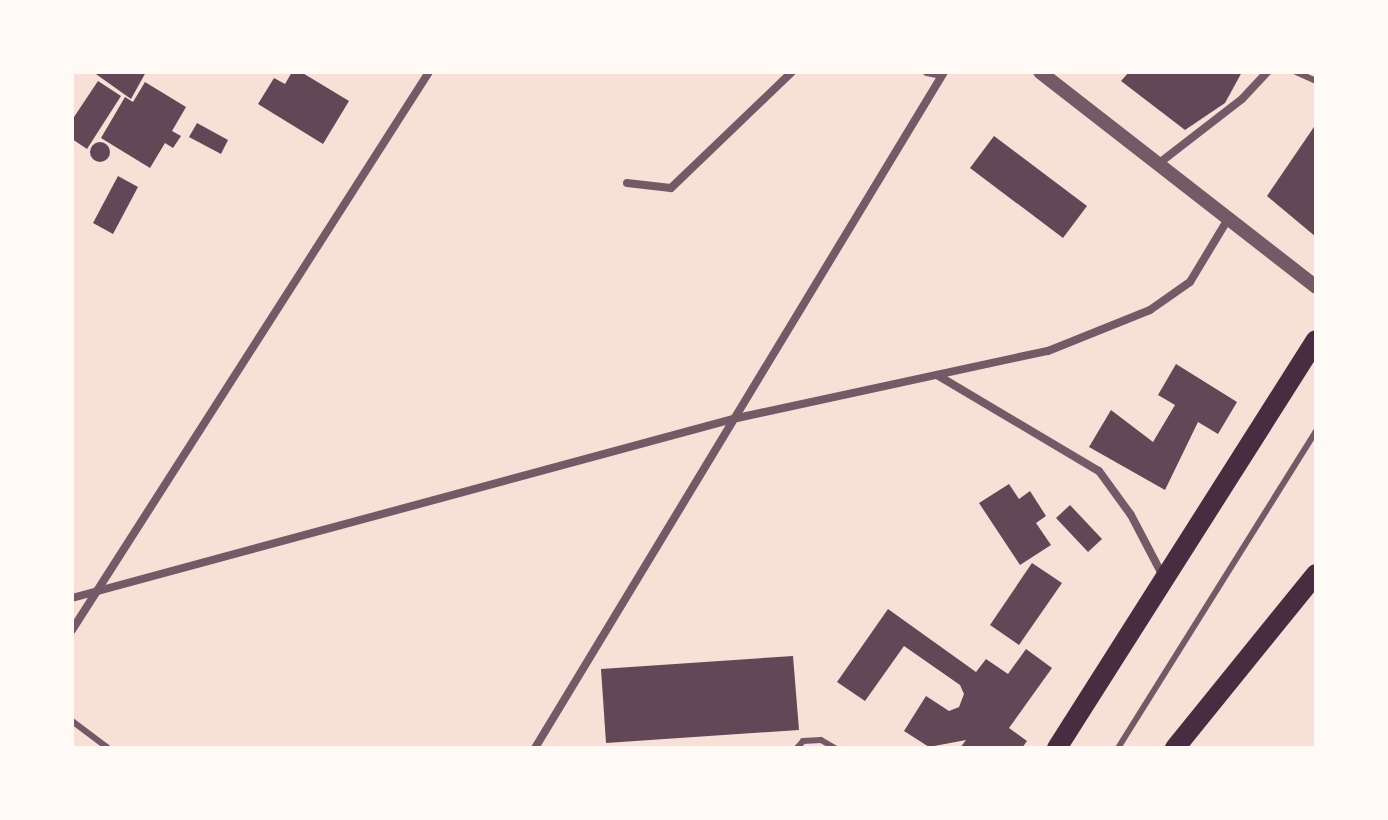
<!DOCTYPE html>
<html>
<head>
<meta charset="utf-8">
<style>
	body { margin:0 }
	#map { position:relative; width:1388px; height:820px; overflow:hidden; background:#f7e1d7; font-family:Barlow,sans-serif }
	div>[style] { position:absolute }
	.building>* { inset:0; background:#644757 }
	.round { border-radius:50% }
	.service>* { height:6px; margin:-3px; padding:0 3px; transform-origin:3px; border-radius:3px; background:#755966 }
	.minor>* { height:8px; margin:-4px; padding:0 4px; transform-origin:4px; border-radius:4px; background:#755966 }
	.tertiary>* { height:14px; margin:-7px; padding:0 7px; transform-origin:7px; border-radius:7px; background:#755966 }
	.primary>* { height:20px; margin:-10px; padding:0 10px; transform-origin:10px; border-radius:10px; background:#4a2c40 }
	span { translate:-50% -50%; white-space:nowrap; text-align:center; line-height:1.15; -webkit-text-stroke:6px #fffaf5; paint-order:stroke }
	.frame { position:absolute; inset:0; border:74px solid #fffaf5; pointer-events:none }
</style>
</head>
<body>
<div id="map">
	<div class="building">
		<div style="clip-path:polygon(93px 72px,146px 72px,131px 99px)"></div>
		<div style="clip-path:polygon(292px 72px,301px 72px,349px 101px,323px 144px,258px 104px,274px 78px,285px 84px)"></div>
		<div style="clip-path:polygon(1129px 72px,1242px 72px,1225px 103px,1185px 130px,1121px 81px)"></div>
		<div style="clip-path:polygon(98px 81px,121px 96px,87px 149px,72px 139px,72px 120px)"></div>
		<div style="clip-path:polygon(145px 82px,186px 107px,172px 131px,181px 136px,173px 148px,165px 143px,150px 168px,101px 138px,125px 97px,133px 102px)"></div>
		<div style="clip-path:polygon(197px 123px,228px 140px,221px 154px,189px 137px)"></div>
		<div style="clip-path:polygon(1316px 124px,1316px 237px,1267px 196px)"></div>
		<div style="clip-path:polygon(994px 136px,1087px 206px,1063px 238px,970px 168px)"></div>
		<div class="round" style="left:90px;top:142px;width:20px;height:20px"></div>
		<div style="clip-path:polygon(118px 176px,138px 187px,113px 234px,93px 223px)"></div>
		<div style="clip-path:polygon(1176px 364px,1237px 402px,1218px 434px,1198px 422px,1165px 490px,1089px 447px,1111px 410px,1153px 442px,1175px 405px,1158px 395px)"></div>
		<div style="clip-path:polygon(1009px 484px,1019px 499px,1030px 491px,1046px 516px,1036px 523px,1051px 545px,1020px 565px,979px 503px)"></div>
		<div style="clip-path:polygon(1070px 505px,1102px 539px,1088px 552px,1056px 518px)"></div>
		<div style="clip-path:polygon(1032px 563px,1062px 583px,1019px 645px,990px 625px)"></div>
		<div style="clip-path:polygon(888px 609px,976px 672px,986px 659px,1008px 674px,1026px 649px,1052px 668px,1009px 728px,1027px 741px,1022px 748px,960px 748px,966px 740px,929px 747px,904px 731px,926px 696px,949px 711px,959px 707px,964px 694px,960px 685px,904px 646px,865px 701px,837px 682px)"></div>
		<div style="clip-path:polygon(793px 656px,799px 730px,606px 743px,601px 669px)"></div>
	</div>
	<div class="service">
		<div style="left:1296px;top:72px;width:22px;rotate:24deg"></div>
		<div style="left:72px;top:721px;width:45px;rotate:36.9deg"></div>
		<div style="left:797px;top:748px;width:9px;rotate:-49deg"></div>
		<div style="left:803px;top:741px;width:18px;rotate:-3deg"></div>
		<div style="left:821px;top:740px;width:16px;rotate:30deg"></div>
		<div style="left:1118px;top:748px;width:374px;rotate:-58deg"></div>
	</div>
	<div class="minor">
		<div style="left:927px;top:72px;width:14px;rotate:12deg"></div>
		<div style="left:1158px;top:164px;width:106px;rotate:-37.7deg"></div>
		<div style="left:1242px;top:99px;width:37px;rotate:-47deg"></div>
		<div style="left:627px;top:183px;width:44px;rotate:6.5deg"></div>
		<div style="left:671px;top:188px;width:168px;rotate:-43.8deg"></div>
		<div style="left:937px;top:375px;width:188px;rotate:30.7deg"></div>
		<div style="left:1099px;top:471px;width:54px;rotate:54deg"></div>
		<div style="left:1131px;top:515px;width:71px;rotate:62.4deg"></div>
		<div style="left:72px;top:598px;width:689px;rotate:-15.15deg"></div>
		<div style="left:737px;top:418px;width:318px;rotate:-12.2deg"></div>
		<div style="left:1048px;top:351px;width:110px;rotate:-21.9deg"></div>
		<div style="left:1150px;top:310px;width:49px;rotate:-35deg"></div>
		<div style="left:1190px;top:282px;width:74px;rotate:-58.9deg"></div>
		<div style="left:72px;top:630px;width:662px;rotate:-57.39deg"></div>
		<div style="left:535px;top:748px;width:790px;rotate:-58.82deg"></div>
	</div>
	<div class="tertiary">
		<div style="left:1040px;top:72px;width:350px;rotate:37.9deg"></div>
	</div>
	<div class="primary">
		<div style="left:1057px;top:748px;width:483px;rotate:-57.6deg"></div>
		<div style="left:1175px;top:748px;width:224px;rotate:-51deg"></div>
	</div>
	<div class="frame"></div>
</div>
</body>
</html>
